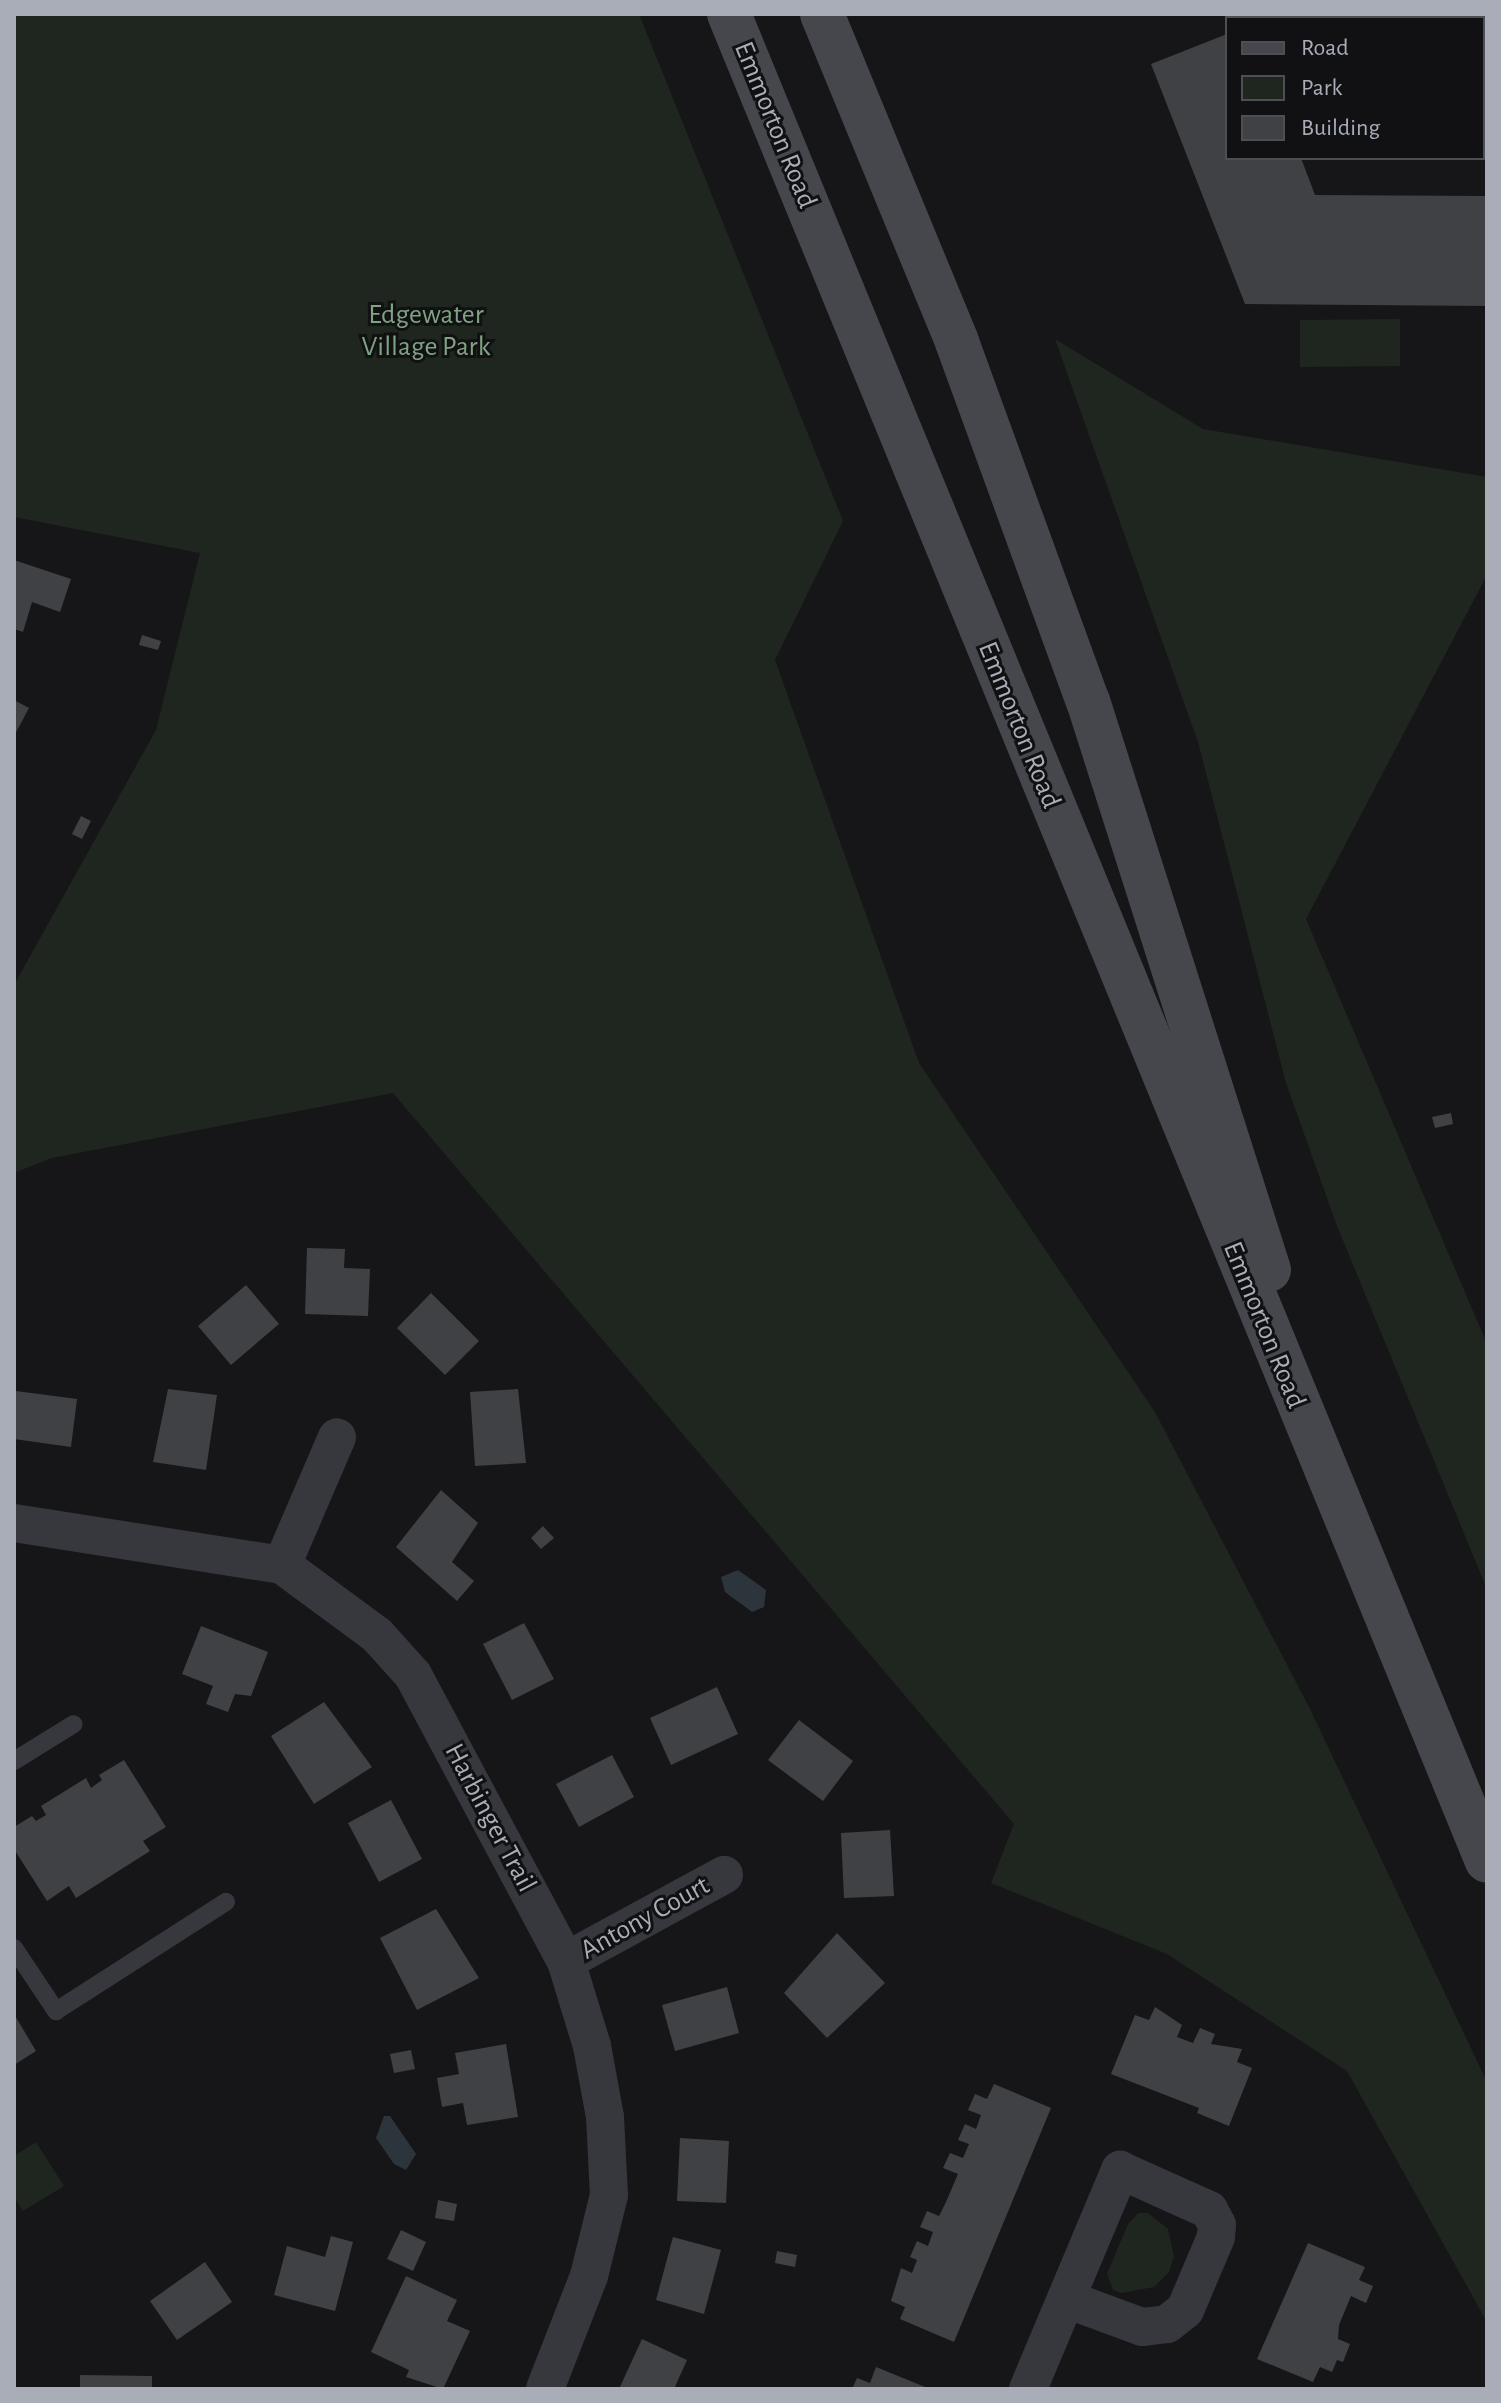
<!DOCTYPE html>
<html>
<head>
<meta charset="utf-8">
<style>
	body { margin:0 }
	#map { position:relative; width:1501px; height:2403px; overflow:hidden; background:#161618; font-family:"Alegreya Sans",sans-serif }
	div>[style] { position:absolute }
	.green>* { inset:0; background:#1e261f }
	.water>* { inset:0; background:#2c353c }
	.building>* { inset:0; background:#404145 }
	.lane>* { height:18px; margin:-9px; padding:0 9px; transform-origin:9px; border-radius:9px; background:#37383d }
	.street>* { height:38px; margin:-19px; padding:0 19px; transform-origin:19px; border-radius:19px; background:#37383d }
	.secondary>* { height:44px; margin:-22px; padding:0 22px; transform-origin:22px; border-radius:22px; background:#45474d }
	span { translate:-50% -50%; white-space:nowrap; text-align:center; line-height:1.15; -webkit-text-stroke:6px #111113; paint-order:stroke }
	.street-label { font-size:28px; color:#a8adb8 }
	.park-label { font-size:28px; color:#7fa381 }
	.frame { position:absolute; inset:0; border:16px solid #a8adb8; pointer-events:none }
	.legend { position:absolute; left:1225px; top:16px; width:260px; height:144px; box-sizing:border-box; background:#111113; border:2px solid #4d4f55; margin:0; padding:10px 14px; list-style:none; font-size:24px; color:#a8adb8 }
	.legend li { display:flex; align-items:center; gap:16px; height:40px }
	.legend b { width:40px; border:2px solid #4d4f55 }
</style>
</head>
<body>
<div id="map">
	<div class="green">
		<div style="clip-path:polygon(14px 14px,639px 14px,843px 521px,775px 660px,919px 1063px,1155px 1412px,1310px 1709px,1487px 2082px,1487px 2322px,1347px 2071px,1167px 1954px,991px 1883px,1014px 1824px,393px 1093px,52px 1158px,14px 1173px,14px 985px,156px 730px,200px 553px,14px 517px)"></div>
		<div style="clip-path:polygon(1400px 319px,1400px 366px,1300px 367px,1300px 320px)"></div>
		<div style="clip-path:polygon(1055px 339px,1203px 429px,1487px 477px,1487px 575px,1306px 919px,1487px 1344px,1487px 1589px,1337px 1226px,1286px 1083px,1198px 742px)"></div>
		<div style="clip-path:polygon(36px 2142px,64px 2186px,23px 2211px,14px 2197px,14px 2156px)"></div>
		<div style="clip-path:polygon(1138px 2213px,1148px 2213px,1168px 2229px,1174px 2256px,1169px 2272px,1154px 2287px,1121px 2293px,1113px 2290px,1107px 2274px,1128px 2224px)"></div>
	</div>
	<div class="water">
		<div style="clip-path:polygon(738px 1570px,766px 1590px,764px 1607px,752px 1612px,725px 1592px,721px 1577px)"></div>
		<div style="clip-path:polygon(384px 2116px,390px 2116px,416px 2154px,406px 2170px,394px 2164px,376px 2138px)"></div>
	</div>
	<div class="building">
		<div style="clip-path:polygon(1227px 34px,1227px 158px,1301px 158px,1315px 195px,1487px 196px,1487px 306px,1245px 304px,1151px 64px)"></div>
		<div style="clip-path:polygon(14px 560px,71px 579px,60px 612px,32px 602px,23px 632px,14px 629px)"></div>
		<div style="clip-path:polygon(142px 635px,161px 641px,158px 650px,139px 645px)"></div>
		<div style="clip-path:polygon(14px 700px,29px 708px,14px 736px)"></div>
		<div style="clip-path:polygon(81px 816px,91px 821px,82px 839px,72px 834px)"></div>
		<div style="clip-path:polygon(1451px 1113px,1453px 1124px,1435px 1128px,1432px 1117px)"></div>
		<div style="clip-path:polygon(307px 1248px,345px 1249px,344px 1268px,370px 1269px,368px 1316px,305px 1314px)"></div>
		<div style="clip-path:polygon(246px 1285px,279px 1324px,231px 1365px,198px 1326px)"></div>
		<div style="clip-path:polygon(431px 1293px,479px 1341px,445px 1375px,397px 1328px)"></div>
		<div style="clip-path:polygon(168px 1389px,217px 1395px,206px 1470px,153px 1462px)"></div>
		<div style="clip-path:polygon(518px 1389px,526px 1463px,475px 1466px,470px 1392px)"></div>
		<div style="clip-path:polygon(16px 1391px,77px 1399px,71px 1447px,14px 1439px)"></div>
		<div style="clip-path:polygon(441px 1490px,478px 1523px,452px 1562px,474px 1581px,457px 1601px,396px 1547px)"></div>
		<div style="clip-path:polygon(543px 1526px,554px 1538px,541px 1549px,531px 1538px)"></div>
		<div style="clip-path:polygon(524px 1623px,554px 1679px,512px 1700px,483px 1644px)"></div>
		<div style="clip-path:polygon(201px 1626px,268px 1652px,251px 1696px,235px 1694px,228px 1712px,206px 1704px,213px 1686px,182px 1674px)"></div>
		<div style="clip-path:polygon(717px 1687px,738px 1734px,671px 1765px,650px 1718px)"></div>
		<div style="clip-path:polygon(324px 1702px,372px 1767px,314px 1804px,271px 1736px)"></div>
		<div style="clip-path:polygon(799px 1720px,853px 1761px,823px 1801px,768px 1760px)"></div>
		<div style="clip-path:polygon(612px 1755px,634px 1797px,579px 1827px,556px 1784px)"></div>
		<div style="clip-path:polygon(124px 1760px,166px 1827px,143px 1841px,150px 1851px,76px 1898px,69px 1886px,47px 1901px,14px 1849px,14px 1827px,32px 1816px,36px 1821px,46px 1815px,41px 1806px,86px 1778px,91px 1788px,102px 1780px,99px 1775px)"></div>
		<div style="clip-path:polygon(391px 1800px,422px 1859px,379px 1882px,348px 1823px)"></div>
		<div style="clip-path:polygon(890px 1830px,894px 1896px,844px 1898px,841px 1833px)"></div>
		<div style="clip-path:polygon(436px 1909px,479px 1978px,417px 2010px,380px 1938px)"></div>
		<div style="clip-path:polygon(837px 1933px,885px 1983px,827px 2038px,784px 1993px)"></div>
		<div style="clip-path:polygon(727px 1987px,739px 2033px,675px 2051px,662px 2005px)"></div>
		<div style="clip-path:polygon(1155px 2007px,1182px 2025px,1177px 2037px,1193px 2043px,1200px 2028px,1215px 2034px,1211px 2044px,1242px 2049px,1237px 2062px,1252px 2068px,1229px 2126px,1197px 2113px,1199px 2108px,1111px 2074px,1135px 2015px,1149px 2020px)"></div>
		<div style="clip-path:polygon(14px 2014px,36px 2051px,14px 2065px)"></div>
		<div style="clip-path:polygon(506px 2044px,518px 2117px,467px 2125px,463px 2103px,442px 2107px,437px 2078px,459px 2074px,455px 2053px)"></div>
		<div style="clip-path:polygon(411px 2050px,415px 2069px,394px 2073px,390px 2054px)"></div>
		<div style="clip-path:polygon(994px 2084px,1051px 2108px,954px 2342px,900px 2319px,905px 2307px,891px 2301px,901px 2268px,912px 2273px,917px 2260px,910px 2257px,917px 2241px,928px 2246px,933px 2232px,920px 2227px,927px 2211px,939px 2216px,946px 2202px,958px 2174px,943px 2168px,950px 2153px,963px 2158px,969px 2144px,958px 2140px,965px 2124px,976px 2129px,981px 2115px,968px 2110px,975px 2094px,987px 2099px)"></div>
		<div style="clip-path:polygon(680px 2138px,729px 2141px,726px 2203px,677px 2201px)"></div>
		<div style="clip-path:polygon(438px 2200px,457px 2204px,454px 2221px,435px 2218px)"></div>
		<div style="clip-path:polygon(401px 2230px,426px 2242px,413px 2271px,387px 2259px)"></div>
		<div style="clip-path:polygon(331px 2236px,353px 2242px,335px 2311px,274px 2295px,287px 2246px,325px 2257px)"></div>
		<div style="clip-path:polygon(673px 2237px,721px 2250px,704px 2314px,656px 2300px)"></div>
		<div style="clip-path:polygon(1308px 2243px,1365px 2267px,1359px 2280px,1373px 2286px,1366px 2303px,1351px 2296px,1339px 2325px,1338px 2339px,1350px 2344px,1343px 2362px,1337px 2360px,1332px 2372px,1320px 2367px,1313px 2382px,1257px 2359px)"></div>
		<div style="clip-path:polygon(777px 2251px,797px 2255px,795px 2267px,775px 2263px)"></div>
		<div style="clip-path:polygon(205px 2262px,232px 2302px,177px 2340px,150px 2301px)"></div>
		<div style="clip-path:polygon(406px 2276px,457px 2300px,447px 2321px,470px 2331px,443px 2389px,406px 2377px,409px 2370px,371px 2352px)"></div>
		<div style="clip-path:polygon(642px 2339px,687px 2360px,674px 2389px,619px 2389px)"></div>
		<div style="clip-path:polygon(876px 2367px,930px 2389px,852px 2389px,857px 2378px,870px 2383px)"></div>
		<div style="clip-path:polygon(80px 2375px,152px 2376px,152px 2389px,80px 2389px)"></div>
	</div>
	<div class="lane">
		<div style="left:14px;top:1761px;width:70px;rotate:-31.7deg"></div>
		<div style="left:14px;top:1948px;width:76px;rotate:56.3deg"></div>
		<div style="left:56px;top:2011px;width:202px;rotate:-32.7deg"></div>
	</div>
	<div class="street">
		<div style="left:14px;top:1523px;width:271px;rotate:8.9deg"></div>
		<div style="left:282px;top:1565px;width:118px;rotate:36.4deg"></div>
		<div style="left:377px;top:1635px;width:54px;rotate:48deg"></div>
		<div style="left:413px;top:1675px;width:324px;rotate:61.9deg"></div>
		<div style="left:566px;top:1961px;width:89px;rotate:73deg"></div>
		<div style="left:592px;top:2046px;width:72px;rotate:79.6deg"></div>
		<div style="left:605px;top:2117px;width:78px;rotate:87.1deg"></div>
		<div style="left:609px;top:2195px;width:83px;rotate:103.9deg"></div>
		<div style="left:589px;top:2276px;width:121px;rotate:111.3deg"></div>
		<div style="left:282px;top:1565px;width:139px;rotate:-66.7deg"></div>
		<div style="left:566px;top:1961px;width:180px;rotate:-28.6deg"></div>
		<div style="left:1028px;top:2389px;width:238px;rotate:-67.2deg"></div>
		<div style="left:1120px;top:2170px;width:98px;rotate:24.2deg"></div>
		<div style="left:1209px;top:2210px;width:17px;rotate:62deg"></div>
		<div style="left:1217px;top:2225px;width:12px;rotate:95deg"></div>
		<div style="left:1216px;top:2237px;width:79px;rotate:113deg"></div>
		<div style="left:1185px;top:2310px;width:23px;rotate:142deg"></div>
		<div style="left:1167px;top:2324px;width:25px;rotate:173deg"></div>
		<div style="left:1142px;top:2327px;width:81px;rotate:-159.8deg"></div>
	</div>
	<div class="secondary">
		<div style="left:729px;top:14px;width:1996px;rotate:67.69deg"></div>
		<div style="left:822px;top:14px;width:355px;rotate:67.6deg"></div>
		<div style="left:957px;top:342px;width:382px;rotate:70deg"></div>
		<div style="left:1088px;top:701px;width:597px;rotate:72.35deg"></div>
	</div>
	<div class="street-label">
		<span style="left:775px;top:125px;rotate:68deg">Emmorton Road</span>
		<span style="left:1019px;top:725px;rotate:68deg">Emmorton Road</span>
		<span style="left:1264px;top:1325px;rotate:68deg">Emmorton Road</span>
		<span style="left:490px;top:1818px;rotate:62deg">Harbinger Trail</span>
		<span style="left:645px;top:1918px;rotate:-29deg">Antony Court</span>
	</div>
	<div class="park-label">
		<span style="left:426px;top:331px">Edgewater<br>Village Park</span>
	</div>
	<div class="frame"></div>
	<ul class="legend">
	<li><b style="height:10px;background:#45474d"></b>Road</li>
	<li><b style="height:22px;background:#1e261f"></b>Park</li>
	<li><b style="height:22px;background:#404145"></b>Building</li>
	</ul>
</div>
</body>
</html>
